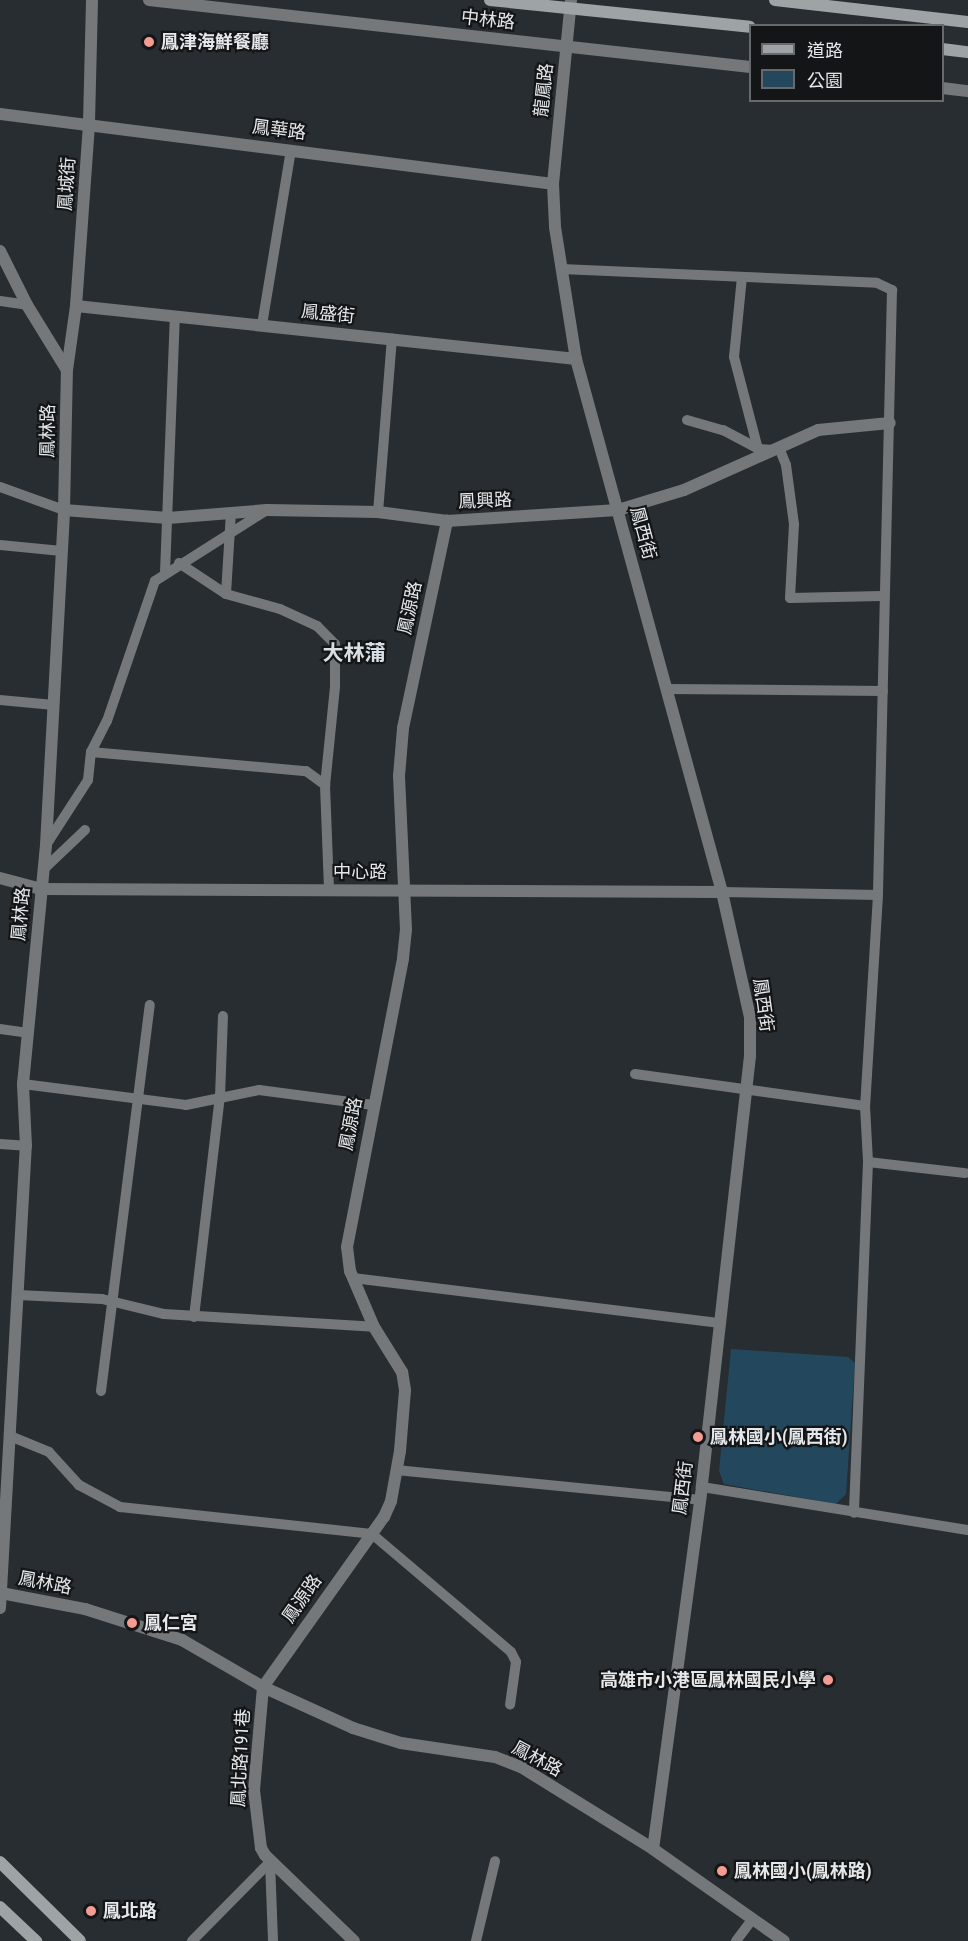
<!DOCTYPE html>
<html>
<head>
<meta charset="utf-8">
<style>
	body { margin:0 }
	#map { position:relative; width:968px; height:1941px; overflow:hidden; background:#282d31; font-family:"Roboto Condensed","Noto Sans TC",sans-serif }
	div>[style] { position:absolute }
	.green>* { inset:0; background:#23485e }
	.lane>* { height:10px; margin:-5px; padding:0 5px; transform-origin:5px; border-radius:5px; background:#75787a }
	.street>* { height:12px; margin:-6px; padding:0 6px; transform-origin:6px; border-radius:6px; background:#75787a }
	.secondary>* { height:12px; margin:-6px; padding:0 6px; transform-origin:6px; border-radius:6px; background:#9ea3a6 }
	.dots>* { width:16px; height:16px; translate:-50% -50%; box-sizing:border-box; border:3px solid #131517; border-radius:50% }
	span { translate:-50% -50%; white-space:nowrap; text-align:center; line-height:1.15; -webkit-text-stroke:4.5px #131517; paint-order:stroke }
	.street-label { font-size:18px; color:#e4e8eb }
	.poi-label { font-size:18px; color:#e4e8eb; font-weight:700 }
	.left { translate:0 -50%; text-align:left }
	.right { translate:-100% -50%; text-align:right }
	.quarter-label { font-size:21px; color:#d8dfe4; font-weight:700 }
	.legend { position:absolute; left:749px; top:24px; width:195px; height:78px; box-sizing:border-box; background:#131517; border:2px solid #67696c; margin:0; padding:8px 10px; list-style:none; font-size:18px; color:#e4e8eb }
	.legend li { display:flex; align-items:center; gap:12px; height:30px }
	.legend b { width:30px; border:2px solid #67696c }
</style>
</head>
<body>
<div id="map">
	<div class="green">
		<div style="clip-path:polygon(731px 1349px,848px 1357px,855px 1363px,846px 1494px,836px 1504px,724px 1484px,719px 1471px)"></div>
	</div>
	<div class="lane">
		<div style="left:561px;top:269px;width:316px;rotate:2.5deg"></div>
		<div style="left:877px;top:283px;width:17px;rotate:25deg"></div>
		<div style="left:892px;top:290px;width:605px;rotate:91.33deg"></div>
		<div style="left:878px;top:895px;width:211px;rotate:93.5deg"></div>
		<div style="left:865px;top:1106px;width:56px;rotate:86.9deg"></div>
		<div style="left:868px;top:1162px;width:351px;rotate:92.3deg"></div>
		<div style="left:742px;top:277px;width:80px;rotate:95.7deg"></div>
		<div style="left:734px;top:357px;width:95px;rotate:75.4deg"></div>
		<div style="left:0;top:301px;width:27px;rotate:8deg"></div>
		<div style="left:262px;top:325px;width:177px;rotate:-80.6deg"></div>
		<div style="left:687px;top:420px;width:37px;rotate:16deg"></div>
		<div style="left:723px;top:430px;width:40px;rotate:28deg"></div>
		<div style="left:758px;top:449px;width:22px;rotate:3deg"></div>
		<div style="left:780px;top:450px;width:16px;rotate:68deg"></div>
		<div style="left:786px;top:465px;width:60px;rotate:82.3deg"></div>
		<div style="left:794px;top:524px;width:74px;rotate:93.1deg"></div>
		<div style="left:790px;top:598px;width:92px;rotate:-1.2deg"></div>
		<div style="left:0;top:487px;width:68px;rotate:19.8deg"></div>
		<div style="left:378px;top:512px;width:174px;rotate:-85.4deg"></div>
		<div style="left:0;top:545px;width:62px;rotate:5.5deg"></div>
		<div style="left:179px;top:563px;width:56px;rotate:33.4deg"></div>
		<div style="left:226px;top:594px;width:56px;rotate:15.5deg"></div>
		<div style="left:280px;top:609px;width:41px;rotate:24.7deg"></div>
		<div style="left:317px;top:626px;width:25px;rotate:45deg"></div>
		<div style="left:335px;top:644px;width:43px;rotate:90deg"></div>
		<div style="left:335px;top:687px;width:99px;rotate:95.8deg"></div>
		<div style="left:325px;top:785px;width:105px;rotate:87.8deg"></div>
		<div style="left:165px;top:573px;width:257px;rotate:-87.8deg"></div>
		<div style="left:226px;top:594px;width:81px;rotate:-86.5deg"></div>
		<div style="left:667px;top:689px;width:216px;rotate:0.5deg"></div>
		<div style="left:0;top:700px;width:54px;rotate:5.3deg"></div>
		<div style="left:91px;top:752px;width:216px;rotate:5.1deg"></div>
		<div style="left:306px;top:771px;width:24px;rotate:36deg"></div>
		<div style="left:46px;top:845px;width:77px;rotate:-57.1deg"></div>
		<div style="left:88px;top:780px;width:28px;rotate:-84deg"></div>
		<div style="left:91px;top:752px;width:35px;rotate:-63deg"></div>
		<div style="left:107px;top:721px;width:148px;rotate:-71.1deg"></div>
		<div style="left:155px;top:581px;width:133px;rotate:-32.4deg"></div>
		<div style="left:43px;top:870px;width:58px;rotate:-43.6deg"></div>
		<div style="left:722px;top:892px;width:156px;rotate:1.1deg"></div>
		<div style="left:0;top:1029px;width:28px;rotate:8deg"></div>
		<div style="left:635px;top:1074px;width:232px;rotate:7.9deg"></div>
		<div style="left:23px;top:1084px;width:164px;rotate:7.3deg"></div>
		<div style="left:186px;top:1105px;width:75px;rotate:-11.6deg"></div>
		<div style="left:259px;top:1090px;width:115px;rotate:7.5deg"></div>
		<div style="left:0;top:1144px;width:26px;rotate:4deg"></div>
		<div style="left:868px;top:1162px;width:98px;rotate:6.5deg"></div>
		<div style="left:353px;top:1278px;width:370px;rotate:7deg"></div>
		<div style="left:18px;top:1295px;width:84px;rotate:2.7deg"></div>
		<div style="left:102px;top:1299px;width:64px;rotate:13.6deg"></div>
		<div style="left:164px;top:1314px;width:210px;rotate:3.5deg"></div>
		<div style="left:194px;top:1317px;width:222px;rotate:-83.3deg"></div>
		<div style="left:220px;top:1097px;width:81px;rotate:-87.9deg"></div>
		<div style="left:101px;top:1391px;width:389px;rotate:-82.8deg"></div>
		<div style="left:10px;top:1436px;width:42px;rotate:22.3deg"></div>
		<div style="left:49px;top:1452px;width:45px;rotate:47.7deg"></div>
		<div style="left:79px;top:1485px;width:47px;rotate:28.2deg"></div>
		<div style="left:120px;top:1507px;width:253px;rotate:6.1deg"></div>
		<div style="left:372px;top:1534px;width:182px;rotate:40.3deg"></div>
		<div style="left:511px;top:1652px;width:11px;rotate:63deg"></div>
		<div style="left:516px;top:1662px;width:43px;rotate:97.9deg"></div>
		<div style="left:396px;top:1470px;width:306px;rotate:5.6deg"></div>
		<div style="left:702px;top:1487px;width:269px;rotate:9.2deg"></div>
		<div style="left:270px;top:1862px;width:79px;rotate:87.8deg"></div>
		<div style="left:192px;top:1941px;width:111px;rotate:-45.4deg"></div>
		<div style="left:476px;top:1941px;width:82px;rotate:-76.6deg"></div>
		<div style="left:736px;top:1941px;width:25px;rotate:-53deg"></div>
	</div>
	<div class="street">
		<div style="left:149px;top:0;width:605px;rotate:6.36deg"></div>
		<div style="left:571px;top:0;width:185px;rotate:95.6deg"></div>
		<div style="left:553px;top:184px;width:43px;rotate:87.3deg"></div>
		<div style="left:555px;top:227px;width:134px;rotate:81deg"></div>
		<div style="left:576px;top:359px;width:553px;rotate:74.68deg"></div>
		<div style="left:722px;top:892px;width:128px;rotate:77.4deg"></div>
		<div style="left:750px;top:1017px;width:39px;rotate:90deg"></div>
		<div style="left:750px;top:1056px;width:434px;rotate:96.4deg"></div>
		<div style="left:702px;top:1487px;width:365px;rotate:97.7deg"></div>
		<div style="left:942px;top:88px;width:26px;rotate:7deg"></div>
		<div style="left:0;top:114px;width:557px;rotate:7.21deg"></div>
		<div style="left:0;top:251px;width:60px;rotate:63.4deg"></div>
		<div style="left:27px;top:305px;width:76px;rotate:58.4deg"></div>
		<div style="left:76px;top:306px;width:503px;rotate:6.05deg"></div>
		<div style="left:64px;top:510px;width:104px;rotate:4.4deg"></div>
		<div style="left:168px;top:518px;width:99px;rotate:-4.6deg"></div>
		<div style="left:267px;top:510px;width:111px;rotate:1deg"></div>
		<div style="left:378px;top:512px;width:70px;rotate:7.4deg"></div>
		<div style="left:447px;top:521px;width:171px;rotate:-3.7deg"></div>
		<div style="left:618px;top:510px;width:69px;rotate:-16.9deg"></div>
		<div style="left:684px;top:490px;width:147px;rotate:-24.1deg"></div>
		<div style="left:818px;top:430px;width:72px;rotate:-5.6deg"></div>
		<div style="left:0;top:878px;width:42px;rotate:15deg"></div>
		<div style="left:41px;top:889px;width:681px;rotate:0.25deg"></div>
		<div style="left:1px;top:1593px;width:86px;rotate:10.8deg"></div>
		<div style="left:85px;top:1609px;width:102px;rotate:17.7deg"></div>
		<div style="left:182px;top:1640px;width:94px;rotate:30.1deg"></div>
		<div style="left:263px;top:1687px;width:99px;rotate:24.5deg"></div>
		<div style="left:353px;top:1728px;width:50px;rotate:17.4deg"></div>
		<div style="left:401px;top:1743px;width:95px;rotate:8.5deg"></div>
		<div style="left:495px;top:1757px;width:28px;rotate:21deg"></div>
		<div style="left:521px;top:1767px;width:155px;rotate:31.8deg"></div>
		<div style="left:653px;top:1849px;width:160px;rotate:35.1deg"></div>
		<div style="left:0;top:1608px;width:463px;rotate:-86.8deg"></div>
		<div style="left:26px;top:1146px;width:62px;rotate:-92.8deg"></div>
		<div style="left:23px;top:1084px;width:240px;rotate:-84.5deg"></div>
		<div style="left:46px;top:845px;width:335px;rotate:-86.9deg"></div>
		<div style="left:64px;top:510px;width:140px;rotate:-88.8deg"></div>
		<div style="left:67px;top:370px;width:65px;rotate:-82deg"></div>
		<div style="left:76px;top:306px;width:183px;rotate:-85.9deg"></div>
		<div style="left:89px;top:123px;width:123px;rotate:-88.6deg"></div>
		<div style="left:354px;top:1941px;width:124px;rotate:-136deg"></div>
		<div style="left:265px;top:1855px;width:8px;rotate:-120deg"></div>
		<div style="left:261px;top:1848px;width:58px;rotate:-96.9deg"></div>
		<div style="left:254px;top:1790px;width:103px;rotate:-85deg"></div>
		<div style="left:263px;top:1687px;width:209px;rotate:-54.6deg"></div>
		<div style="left:384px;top:1517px;width:17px;rotate:-66deg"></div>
		<div style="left:391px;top:1501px;width:51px;rotate:-79.8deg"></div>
		<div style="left:400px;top:1451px;width:61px;rotate:-85.3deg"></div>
		<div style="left:405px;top:1390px;width:18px;rotate:-99deg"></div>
		<div style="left:402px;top:1372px;width:53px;rotate:-121.9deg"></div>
		<div style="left:374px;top:1327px;width:61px;rotate:-113.2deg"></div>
		<div style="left:350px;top:1271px;width:24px;rotate:-97deg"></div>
		<div style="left:347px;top:1247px;width:294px;rotate:-79deg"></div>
		<div style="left:403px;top:958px;width:28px;rotate:-84deg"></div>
		<div style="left:406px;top:930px;width:154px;rotate:-92.6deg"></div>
		<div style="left:399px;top:776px;width:48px;rotate:-85.2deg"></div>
		<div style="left:403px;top:728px;width:212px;rotate:-78deg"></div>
	</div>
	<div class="secondary">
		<div style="left:490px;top:0;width:261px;rotate:5.9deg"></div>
		<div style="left:775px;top:0;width:194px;rotate:6.5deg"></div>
		<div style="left:942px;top:49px;width:26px;rotate:7deg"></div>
		<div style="left:0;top:1862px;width:112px;rotate:44.6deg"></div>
		<div style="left:0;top:1907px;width:50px;rotate:43.4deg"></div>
	</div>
	<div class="dots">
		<div style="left:149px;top:42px;background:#f59c92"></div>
		<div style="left:698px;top:1437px;background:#f59c92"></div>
		<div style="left:132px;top:1623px;background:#f59c92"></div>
		<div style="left:828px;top:1680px;background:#f59c92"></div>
		<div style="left:722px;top:1871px;background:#f59c92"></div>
		<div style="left:91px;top:1911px;background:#f59c92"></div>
	</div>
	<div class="street-label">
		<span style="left:488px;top:20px;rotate:6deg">中林路</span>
		<span style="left:544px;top:90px;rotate:-84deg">龍鳳路</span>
		<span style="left:279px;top:130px;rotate:7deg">鳳華路</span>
		<span style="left:67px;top:184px;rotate:-86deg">鳳城街</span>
		<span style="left:328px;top:314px;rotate:6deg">鳳盛街</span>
		<span style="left:48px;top:431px;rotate:-89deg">鳳林路</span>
		<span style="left:485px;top:501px;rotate:-2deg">鳳興路</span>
		<span style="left:643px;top:533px;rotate:75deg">鳳西街</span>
		<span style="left:410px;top:608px;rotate:-78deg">鳳源路</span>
		<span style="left:360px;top:872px">中心路</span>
		<span style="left:21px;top:914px;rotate:-85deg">鳳林路</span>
		<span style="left:763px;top:1005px;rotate:82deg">鳳西街</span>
		<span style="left:351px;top:1124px;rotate:-79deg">鳳源路</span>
		<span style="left:683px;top:1488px;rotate:-83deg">鳳西街</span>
		<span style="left:45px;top:1583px;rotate:11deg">鳳林路</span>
		<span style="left:302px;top:1599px;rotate:-55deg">鳳源路</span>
		<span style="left:241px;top:1758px;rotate:-87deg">鳳北路191巷</span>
		<span style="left:537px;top:1759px;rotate:28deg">鳳林路</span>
	</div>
	<div class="poi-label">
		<span class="left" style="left:161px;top:42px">鳳津海鮮餐廳</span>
		<span class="left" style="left:710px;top:1437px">鳳林國小(鳳西街)</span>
		<span class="left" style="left:144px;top:1623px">鳳仁宮</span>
		<span class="right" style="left:816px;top:1680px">高雄市小港區鳳林國民小學</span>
		<span class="left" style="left:734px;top:1871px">鳳林國小(鳳林路)</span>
		<span class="left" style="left:103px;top:1911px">鳳北路</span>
	</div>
	<div class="quarter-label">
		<span style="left:354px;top:653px">大林蒲</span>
	</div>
	<ul class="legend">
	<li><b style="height:8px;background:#9ea3a6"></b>道路</li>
	<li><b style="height:16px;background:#23485e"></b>公園</li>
	</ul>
</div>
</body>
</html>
